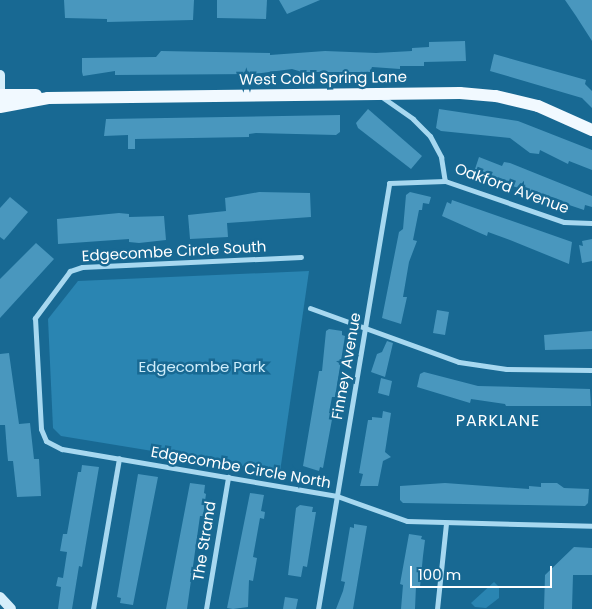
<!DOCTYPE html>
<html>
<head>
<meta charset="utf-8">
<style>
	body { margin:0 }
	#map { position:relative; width:592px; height:609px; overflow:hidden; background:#186993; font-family:Poppins,sans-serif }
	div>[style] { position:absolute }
	.green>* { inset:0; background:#2a85b2 }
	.building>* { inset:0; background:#4997be }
	.minor>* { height:5px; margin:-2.5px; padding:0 2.5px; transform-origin:2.5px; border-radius:2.5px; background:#a7d8f0 }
	.secondary>* { height:10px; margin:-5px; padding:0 5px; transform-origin:5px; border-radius:5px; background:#d5eefb }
	.primary>* { height:12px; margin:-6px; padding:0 6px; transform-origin:6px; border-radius:6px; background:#f1f9ff }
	span { translate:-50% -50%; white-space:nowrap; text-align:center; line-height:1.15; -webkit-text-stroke:5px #186993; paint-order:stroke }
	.street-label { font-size:15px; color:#fff }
	.park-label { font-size:15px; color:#ceedfb }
	.neighbourhood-label { font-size:16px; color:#fff; letter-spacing:1px }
	.scale { position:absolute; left:410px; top:566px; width:142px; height:22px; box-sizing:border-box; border:2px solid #fff; border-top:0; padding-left:6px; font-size:15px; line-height:18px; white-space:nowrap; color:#fff; -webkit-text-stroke:4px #186993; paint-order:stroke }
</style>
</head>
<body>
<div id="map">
	<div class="green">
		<div style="clip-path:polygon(309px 271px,280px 472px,61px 436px,53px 428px,48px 319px,78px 281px)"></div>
		<div style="clip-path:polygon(494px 582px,499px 587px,499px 598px,486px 608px,475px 607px,471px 603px)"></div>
	</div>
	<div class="building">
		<div style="clip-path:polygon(64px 0,194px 0,193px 20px,107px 22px,107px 19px,65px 18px)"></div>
		<div style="clip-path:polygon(217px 0,267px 0,266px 19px,217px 18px)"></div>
		<div style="clip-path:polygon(279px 0,320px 0,287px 14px)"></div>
		<div style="clip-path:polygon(565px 0,592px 0,592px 41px,576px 16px)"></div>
		<div style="clip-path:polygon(465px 41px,466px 61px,424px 62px,424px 66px,400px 66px,400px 69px,372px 67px,370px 72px,302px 72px,292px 69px,254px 74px,115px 75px,115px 71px,83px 76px,82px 72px,82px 58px,156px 57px,161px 51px,270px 53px,270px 55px,325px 51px,376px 53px,412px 51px,412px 48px,429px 47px,429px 42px)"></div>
		<div style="clip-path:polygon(494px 54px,586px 80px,585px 84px,592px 91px,592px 108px,582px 98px,490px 71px)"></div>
		<div style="clip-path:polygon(368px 109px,422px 156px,411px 169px,358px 128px,356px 123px)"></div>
		<div style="clip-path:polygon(439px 109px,518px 121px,592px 150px,592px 170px,569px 161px,568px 164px,540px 150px,539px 154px,530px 153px,510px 138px,441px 131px,436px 128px)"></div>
		<div style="clip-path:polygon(340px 115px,340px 132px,336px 135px,256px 133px,249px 134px,249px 137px,135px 139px,135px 149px,128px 149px,128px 135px,104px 136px,106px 119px)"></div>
		<div style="clip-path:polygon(479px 157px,502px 166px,504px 162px,510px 163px,592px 196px,592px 207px,585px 205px,584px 210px,489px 178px,491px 174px,475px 169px)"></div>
		<div style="clip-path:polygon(259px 192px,310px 193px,311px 217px,227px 223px,228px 237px,190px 239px,188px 215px,226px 211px,225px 198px)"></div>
		<div style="clip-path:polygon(410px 192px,431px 197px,429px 204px,423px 203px,422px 210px,419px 210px,413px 240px,417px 241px,409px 262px,403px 297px,407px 297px,401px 324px,382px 318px,399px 232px,403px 229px,406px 195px)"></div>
		<div style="clip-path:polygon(10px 197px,28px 212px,4px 240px,0 237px,0 208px)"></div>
		<div style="clip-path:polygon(452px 200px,572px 242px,569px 264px,510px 240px,488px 232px,487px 236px,480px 233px,442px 216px,447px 202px,451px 204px)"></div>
		<div style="clip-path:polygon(119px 213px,129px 214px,129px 217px,164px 216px,166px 240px,139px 243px,129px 242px,129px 239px,58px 244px,57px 219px)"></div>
		<div style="clip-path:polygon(592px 239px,592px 261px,582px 263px,579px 245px,583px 246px,582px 241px)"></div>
		<div style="clip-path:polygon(36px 243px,54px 259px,0 318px,0 279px)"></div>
		<div style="clip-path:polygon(437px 310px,449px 312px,445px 335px,433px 333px)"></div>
		<div style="clip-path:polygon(329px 329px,342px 331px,342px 335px,345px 336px,335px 397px,332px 397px,329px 413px,333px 414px,323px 468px,320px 467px,319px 471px,303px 466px,319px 371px,322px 371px,326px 331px)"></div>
		<div style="clip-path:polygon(592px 331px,592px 349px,545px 350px,544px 335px)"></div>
		<div style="clip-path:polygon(387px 341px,393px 343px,385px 377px,371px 372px,377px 354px,382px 352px)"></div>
		<div style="clip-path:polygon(9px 353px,19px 424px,30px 423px,34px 459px,39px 459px,41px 496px,17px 497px,13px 461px,8px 461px,7px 451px,5px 425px,0 425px,0 354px)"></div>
		<div style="clip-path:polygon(424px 372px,478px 386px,590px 389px,591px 406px,506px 406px,505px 404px,471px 399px,470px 403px,417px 387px,420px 374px)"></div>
		<div style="clip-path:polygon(381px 378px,392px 381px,389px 396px,378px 393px)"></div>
		<div style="clip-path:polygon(383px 411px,391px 413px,385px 452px,391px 457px,383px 461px,378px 486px,360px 486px,363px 474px,359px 473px,368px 420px,372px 420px,372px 417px,382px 418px)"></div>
		<div style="clip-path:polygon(82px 465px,99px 467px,82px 567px,79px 566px,72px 609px,58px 609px,61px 587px,56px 586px,58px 577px,63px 578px,67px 552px,60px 551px,63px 534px,67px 534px,78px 472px,81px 472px)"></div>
		<div style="clip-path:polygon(138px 474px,158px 477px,133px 605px,120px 603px,121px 598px,117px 597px)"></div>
		<div style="clip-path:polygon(190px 483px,205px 485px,204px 493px,206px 494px,203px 516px,200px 516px,187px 609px,166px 609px)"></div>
		<div style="clip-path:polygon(445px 483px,529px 489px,529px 486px,541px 487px,541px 483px,557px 483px,564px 488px,589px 489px,588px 503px,585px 506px,527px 505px,403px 503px,400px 500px,400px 486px)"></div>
		<div style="clip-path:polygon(250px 493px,264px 495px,261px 511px,265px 512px,264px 519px,260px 518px,253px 557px,257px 558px,253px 581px,249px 580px,248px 607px,233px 609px,227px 608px)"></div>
		<div style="clip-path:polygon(300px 505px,313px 507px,312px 512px,316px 512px,307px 567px,303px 566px,301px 577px,288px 575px,296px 508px)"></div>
		<div style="clip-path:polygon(354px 524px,367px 526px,353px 609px,336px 609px,343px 591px,345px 582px,341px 581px,350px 527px,354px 528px)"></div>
		<div style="clip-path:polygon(409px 534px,422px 536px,421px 539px,425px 540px,423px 556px,420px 587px,416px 586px,415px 609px,401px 609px,403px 585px,400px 584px)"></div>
		<div style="clip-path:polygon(574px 547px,592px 548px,592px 575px,573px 575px,572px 609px,544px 609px,545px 575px)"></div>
		<div style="clip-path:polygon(285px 597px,298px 599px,296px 609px,283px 609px)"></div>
	</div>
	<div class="minor">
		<div style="left:382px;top:97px;width:38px;rotate:35deg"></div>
		<div style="left:413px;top:119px;width:24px;rotate:45deg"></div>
		<div style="left:430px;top:136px;width:24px;rotate:62deg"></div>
		<div style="left:441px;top:157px;width:24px;rotate:81deg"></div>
		<div style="left:301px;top:257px;width:219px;rotate:177.4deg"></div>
		<div style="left:82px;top:267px;width:13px;rotate:162deg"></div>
		<div style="left:70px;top:271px;width:59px;rotate:126.7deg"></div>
		<div style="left:35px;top:318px;width:111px;rotate:86.9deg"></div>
		<div style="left:41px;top:429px;width:13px;rotate:67deg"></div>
		<div style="left:46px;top:441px;width:18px;rotate:27deg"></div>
		<div style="left:62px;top:449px;width:279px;rotate:9.7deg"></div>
		<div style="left:337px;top:496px;width:74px;rotate:19.7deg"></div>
		<div style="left:407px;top:521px;width:185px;rotate:1.5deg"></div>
		<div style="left:310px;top:308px;width:158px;rotate:19.9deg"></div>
		<div style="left:459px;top:362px;width:48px;rotate:8.5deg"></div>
		<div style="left:506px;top:369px;width:86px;rotate:0.7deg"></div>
		<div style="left:93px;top:609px;width:153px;rotate:-80.2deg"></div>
		<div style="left:206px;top:609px;width:134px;rotate:-80.5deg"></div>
		<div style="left:318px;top:609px;width:432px;rotate:-80.5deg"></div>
		<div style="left:389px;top:183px;width:56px;rotate:-2deg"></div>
		<div style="left:445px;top:181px;width:126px;rotate:19deg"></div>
		<div style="left:564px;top:222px;width:28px;rotate:2deg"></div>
		<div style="left:437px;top:609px;width:85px;rotate:-84deg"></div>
	</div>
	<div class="secondary">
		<div style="left:0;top:75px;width:21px;rotate:90deg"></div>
		<div style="left:0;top:597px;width:16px;rotate:47deg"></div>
	</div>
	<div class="primary">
		<div style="left:0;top:95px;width:36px"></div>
		<div style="left:0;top:107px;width:49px;rotate:-10.6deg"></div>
		<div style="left:48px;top:98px;width:412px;rotate:-0.7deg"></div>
		<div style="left:460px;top:93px;width:36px;rotate:5deg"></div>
		<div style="left:496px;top:96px;width:43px;rotate:13.4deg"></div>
		<div style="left:538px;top:106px;width:59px;rotate:24deg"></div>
	</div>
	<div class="street-label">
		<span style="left:323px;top:78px;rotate:-1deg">West Cold Spring Lane</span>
		<span style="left:512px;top:188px;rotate:20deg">Oakford Avenue</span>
		<span style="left:174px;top:251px;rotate:-3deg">Edgecombe Circle South</span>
		<span style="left:346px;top:366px;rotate:-80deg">Finney Avenue</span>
		<span style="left:241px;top:467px;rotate:10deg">Edgecombe Circle North</span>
		<span style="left:204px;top:541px;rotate:-81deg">The Strand</span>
	</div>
	<div class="park-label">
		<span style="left:202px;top:367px">Edgecombe Park</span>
	</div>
	<div class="neighbourhood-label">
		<span style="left:498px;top:421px">PARKLANE</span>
	</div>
	<div class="scale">100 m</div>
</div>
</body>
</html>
